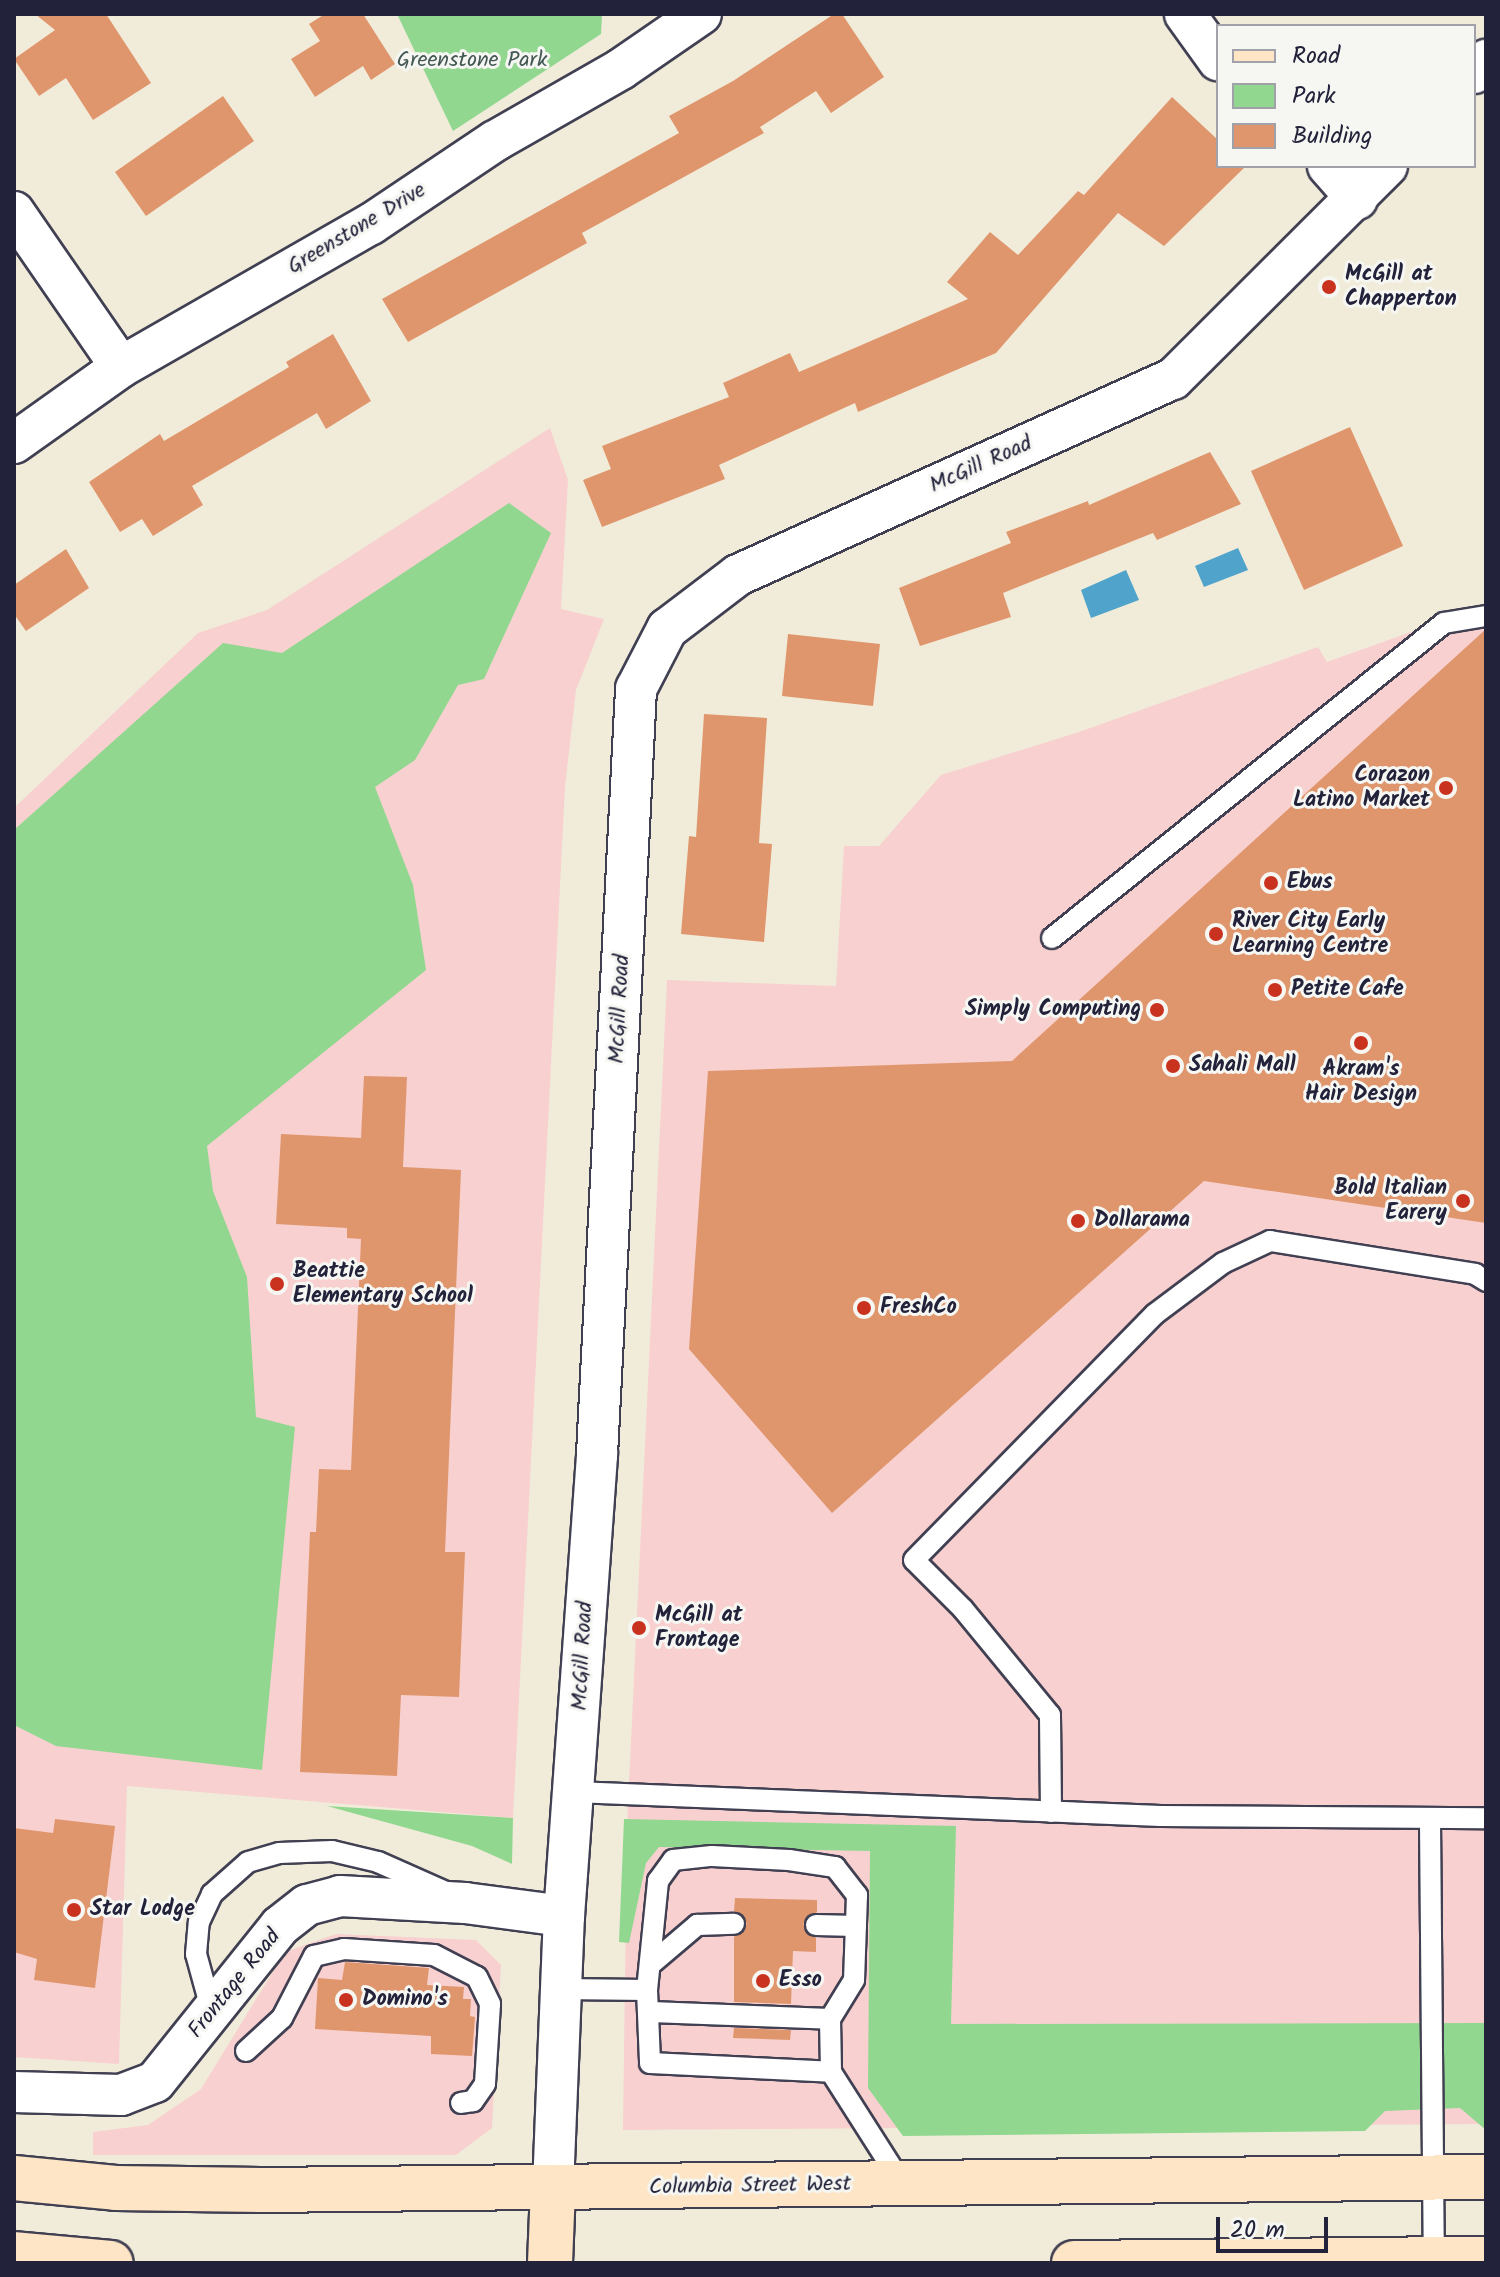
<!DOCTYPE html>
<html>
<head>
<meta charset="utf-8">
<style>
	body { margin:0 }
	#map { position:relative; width:1500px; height:2277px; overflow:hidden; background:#f1ecda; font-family:Kalam,sans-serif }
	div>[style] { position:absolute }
	.built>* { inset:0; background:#f7d0cf }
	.green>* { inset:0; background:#91d790 }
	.water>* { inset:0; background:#50a3cb }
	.building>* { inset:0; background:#e0966d }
	.roads { filter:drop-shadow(2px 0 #414053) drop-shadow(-2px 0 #414053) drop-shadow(0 2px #414053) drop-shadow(0 -2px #414053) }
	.lane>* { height:20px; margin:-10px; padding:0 10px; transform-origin:10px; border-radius:10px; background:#fff }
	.street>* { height:40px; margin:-20px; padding:0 20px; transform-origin:20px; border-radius:20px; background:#fff }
	.secondary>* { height:44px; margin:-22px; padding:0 22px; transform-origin:22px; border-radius:22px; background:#fde5c5 }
	.dots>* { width:22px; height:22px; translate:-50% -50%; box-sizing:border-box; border:4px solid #f6f6f2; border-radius:50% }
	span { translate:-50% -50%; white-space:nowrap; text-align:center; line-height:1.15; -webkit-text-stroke:6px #f6f6f2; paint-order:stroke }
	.park-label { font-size:22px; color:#435854 }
	.street-label { font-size:22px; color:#22223b }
	.poi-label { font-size:22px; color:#22223b; font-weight:700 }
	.left { translate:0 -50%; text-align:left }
	.right { translate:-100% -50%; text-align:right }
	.frame { position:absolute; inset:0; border:16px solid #22223b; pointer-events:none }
	.legend { position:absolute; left:1216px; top:24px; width:260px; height:144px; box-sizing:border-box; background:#f6f6f2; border:2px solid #a1a1a9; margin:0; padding:10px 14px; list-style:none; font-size:24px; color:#22223b }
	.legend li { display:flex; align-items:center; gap:16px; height:40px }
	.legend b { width:40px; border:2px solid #a1a1a9 }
	.scale { position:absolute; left:1216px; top:2217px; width:112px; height:36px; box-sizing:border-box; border:4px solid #22223b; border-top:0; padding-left:10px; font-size:24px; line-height:28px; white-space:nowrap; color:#22223b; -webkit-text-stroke:6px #f6f6f2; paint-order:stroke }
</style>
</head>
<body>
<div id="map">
	<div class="built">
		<div style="clip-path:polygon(550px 428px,568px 480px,561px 609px,604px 619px,576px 690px,565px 787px,513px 1818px,127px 1786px,119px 2064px,14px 2057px,14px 808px,198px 633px,267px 610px)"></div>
		<div style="clip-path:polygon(1486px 605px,1486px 2124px,623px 2130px,627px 1826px,667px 980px,836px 986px,844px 846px,879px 846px,941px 775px,1079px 732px,1318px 647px,1327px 662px)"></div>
		<div style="clip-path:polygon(336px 1934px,476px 1940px,501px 1965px,492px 2128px,456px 2155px,93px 2155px,93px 2132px,148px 2125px,201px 2089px,285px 1952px)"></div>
	</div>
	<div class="green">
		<div style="clip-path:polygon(397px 14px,602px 14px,601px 34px,453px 131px)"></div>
		<div style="clip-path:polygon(509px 503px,551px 533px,484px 679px,458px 685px,415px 760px,375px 787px,413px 885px,426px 970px,207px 1146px,213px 1191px,247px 1277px,256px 1417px,295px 1427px,262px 1770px,56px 1746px,14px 1725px,14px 830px,223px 643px,282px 653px)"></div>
		<div style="clip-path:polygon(327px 1806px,513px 1818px,512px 1864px,472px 1846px)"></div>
		<div style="clip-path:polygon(624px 1819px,956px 1826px,951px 2024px,1486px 2023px,1486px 2130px,1460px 2108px,1385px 2111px,1365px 2131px,903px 2136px,868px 2088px,870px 1851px,659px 1847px,646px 1863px,629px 1943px,619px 1942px)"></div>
	</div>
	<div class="water">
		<div style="clip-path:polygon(1238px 548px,1248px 570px,1204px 587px,1195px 566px)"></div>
		<div style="clip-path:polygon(1126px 570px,1139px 600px,1091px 618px,1081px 590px)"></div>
	</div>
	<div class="building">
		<div style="clip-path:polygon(35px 14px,106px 14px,151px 83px,93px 120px,66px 78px,39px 96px,14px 59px,55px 30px)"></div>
		<div style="clip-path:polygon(325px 14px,363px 14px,395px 64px,371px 80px,363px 66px,315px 97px,291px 59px,320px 41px,309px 24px)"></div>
		<div style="clip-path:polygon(834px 14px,842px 14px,884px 77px,831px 113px,816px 91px,760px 127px,764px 133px,582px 233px,587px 243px,408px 342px,382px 299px,679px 133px,669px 116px,733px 81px)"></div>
		<div style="clip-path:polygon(223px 96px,254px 141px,146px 216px,115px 172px)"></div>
		<div style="clip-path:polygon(1172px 97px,1218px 140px,1218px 166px,1246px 166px,1164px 246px,1118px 213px,996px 353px,858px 412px,855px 403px,719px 465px,725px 479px,602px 527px,583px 480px,611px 469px,602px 446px,729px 397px,723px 383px,790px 353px,799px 372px,968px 299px,947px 282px,990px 232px,1018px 255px,1078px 191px,1084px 195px)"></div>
		<div style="clip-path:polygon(333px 334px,371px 401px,326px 429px,317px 413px,192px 486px,203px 505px,153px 536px,142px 519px,120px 532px,89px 482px,160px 434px,164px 441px,289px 367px,286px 362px)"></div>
		<div style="clip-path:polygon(1350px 427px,1403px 546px,1304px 590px,1251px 471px)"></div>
		<div style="clip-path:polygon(1210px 452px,1241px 504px,1157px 540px,1153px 533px,1003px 593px,1011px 617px,920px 646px,899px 588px,1011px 543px,1006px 532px,1088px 501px,1089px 505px)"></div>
		<div style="clip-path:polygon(66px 549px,89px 588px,26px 631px,14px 614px,14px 585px)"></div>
		<div style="clip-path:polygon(1486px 629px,1486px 1223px,1204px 1181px,832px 1513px,689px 1349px,708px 1071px,1012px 1061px)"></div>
		<div style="clip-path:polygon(788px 634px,880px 644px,873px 706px,782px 696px)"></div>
		<div style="clip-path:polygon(704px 714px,767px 718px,759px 843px,772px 844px,764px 942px,681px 934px,689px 836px,696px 837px)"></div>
		<div style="clip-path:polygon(364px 1076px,407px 1077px,403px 1167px,461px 1170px,445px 1552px,465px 1552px,459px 1697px,401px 1695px,397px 1776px,300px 1772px,310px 1532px,316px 1532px,319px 1469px,351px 1470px,361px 1239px,347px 1238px,347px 1228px,276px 1224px,281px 1134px,361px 1138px)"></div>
		<div style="clip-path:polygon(55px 1819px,115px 1826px,95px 1988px,34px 1980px,37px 1959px,14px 1952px,14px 1828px,53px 1833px)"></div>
		<div style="clip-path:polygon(735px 1898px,817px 1900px,817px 1912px,803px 1924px,816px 1938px,816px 1952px,793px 1951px,791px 2004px,734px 2002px,734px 1937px,747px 1924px,734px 1911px)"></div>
		<div style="clip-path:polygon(345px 1962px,429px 1968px,427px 1985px,464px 1987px,463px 1999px,471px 1999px,470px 2016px,475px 2017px,472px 2056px,431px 2054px,431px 2036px,315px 2029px,318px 1978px,342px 1980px)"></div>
		<div style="clip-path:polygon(734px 2028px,791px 2030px,790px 2040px,733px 2038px)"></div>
	</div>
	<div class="roads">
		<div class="lane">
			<div style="left:1052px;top:938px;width:503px;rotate:-38.78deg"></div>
			<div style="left:1444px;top:623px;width:43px;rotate:-9.5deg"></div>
			<div style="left:575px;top:1792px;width:586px;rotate:2.35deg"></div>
			<div style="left:1161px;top:1816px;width:325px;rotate:0.4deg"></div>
			<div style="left:1051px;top:1812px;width:97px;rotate:-90.6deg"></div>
			<div style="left:1050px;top:1715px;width:137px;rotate:-129.4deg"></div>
			<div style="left:963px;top:1609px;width:69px;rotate:-135deg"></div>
			<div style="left:914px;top:1560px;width:344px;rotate:-45.6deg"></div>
			<div style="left:1155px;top:1314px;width:85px;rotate:-36.9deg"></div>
			<div style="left:1223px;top:1263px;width:52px;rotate:-25.1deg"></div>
			<div style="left:1270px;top:1241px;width:208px;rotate:9.1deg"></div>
			<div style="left:1475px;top:1274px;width:13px;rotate:32deg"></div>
			<div style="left:1430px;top:1821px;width:442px;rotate:89.5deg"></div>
			<div style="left:816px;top:1925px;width:40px;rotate:1.4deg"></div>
			<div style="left:650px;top:1965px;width:62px;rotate:-40.4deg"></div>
			<div style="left:697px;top:1925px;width:37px;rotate:-2deg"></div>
			<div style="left:561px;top:1989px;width:86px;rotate:0.7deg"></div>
			<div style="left:647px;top:1990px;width:73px;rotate:87.6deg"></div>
			<div style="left:650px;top:2063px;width:181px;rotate:2.8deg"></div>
			<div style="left:831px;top:2072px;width:130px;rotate:57.5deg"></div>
			<div style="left:647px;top:1990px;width:110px;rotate:-84.2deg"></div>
			<div style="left:658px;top:1881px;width:26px;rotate:-54deg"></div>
			<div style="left:673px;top:1860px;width:39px;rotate:-6deg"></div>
			<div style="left:712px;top:1856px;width:77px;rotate:3deg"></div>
			<div style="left:789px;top:1860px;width:47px;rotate:8.7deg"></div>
			<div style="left:835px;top:1867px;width:36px;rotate:52deg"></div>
			<div style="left:857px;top:1895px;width:85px;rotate:92deg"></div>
			<div style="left:854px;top:1980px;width:46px;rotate:121.6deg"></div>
			<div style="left:212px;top:2012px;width:60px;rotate:-105.4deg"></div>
			<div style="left:196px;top:1954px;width:32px;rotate:-85deg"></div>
			<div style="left:199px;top:1922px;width:31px;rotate:-65deg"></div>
			<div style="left:212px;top:1894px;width:48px;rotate:-41.6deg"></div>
			<div style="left:248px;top:1862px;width:32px;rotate:-16deg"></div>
			<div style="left:279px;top:1853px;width:53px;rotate:-2.2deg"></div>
			<div style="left:332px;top:1851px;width:47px;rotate:13.4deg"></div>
			<div style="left:378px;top:1862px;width:77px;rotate:23.9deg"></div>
			<div style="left:651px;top:2012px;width:179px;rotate:2.2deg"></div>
			<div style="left:830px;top:2019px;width:53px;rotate:88.9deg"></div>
			<div style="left:246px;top:2051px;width:49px;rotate:-42.5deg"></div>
			<div style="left:282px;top:2018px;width:70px;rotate:-62.7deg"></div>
			<div style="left:314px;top:1956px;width:31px;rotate:-13deg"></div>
			<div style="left:344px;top:1949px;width:90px;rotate:3.8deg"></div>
			<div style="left:434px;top:1955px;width:48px;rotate:27.1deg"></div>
			<div style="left:477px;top:1977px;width:30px;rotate:64deg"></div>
			<div style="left:490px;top:2004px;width:80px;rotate:93.6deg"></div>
			<div style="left:485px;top:2084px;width:21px;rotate:125deg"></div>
			<div style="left:473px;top:2101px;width:12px;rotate:171deg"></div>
		</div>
		<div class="street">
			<div style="left:1185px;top:14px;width:57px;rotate:54.3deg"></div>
			<div style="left:1474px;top:73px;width:18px;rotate:-47deg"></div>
			<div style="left:1328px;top:166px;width:44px;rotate:48.7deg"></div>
			<div style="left:14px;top:212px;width:188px;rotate:55.4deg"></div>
			<div style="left:14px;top:443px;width:131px;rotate:-35.4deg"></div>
			<div style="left:121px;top:367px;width:288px;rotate:-29.8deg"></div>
			<div style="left:371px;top:224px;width:149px;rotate:-33.8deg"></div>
			<div style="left:495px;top:141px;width:145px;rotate:-29.7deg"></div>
			<div style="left:621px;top:69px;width:97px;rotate:-34.5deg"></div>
			<div style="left:14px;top:2092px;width:107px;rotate:1.6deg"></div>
			<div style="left:121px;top:2095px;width:36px;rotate:-21deg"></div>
			<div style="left:155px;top:2082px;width:200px;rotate:-51.3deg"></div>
			<div style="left:280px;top:1926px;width:34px;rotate:-38deg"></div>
			<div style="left:307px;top:1905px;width:34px;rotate:-15deg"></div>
			<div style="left:340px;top:1896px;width:125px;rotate:3.2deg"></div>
			<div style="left:465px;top:1903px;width:100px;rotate:7.5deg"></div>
			<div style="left:553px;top:2188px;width:272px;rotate:-87.7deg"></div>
			<div style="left:564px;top:1916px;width:463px;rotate:-85.9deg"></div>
			<div style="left:597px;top:1454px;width:766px;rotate:-87.08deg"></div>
			<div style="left:636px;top:689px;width:68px;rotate:-62.7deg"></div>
			<div style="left:667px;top:629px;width:89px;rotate:-37.3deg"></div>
			<div style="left:738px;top:575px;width:477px;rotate:-24.3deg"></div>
			<div style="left:1173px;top:379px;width:302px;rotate:-44.9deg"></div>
		</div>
		<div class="secondary">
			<div style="left:14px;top:2178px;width:102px;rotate:5.6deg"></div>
			<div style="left:116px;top:2188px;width:145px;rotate:0.8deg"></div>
			<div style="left:261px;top:2190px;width:1225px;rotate:-0.61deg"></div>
			<div style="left:14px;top:2254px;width:97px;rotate:5.3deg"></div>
			<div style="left:550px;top:2263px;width:75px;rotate:-87.7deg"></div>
			<div style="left:1074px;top:2263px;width:412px;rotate:-0.6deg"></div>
		</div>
	</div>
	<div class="dots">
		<div style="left:1329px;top:287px;background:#c8321e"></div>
		<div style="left:1446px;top:788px;background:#c8321e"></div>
		<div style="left:1271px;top:883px;background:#c8321e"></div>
		<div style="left:1216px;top:934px;background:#c8321e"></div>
		<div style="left:1275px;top:990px;background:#c8321e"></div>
		<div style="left:1157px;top:1010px;background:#c8321e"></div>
		<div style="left:1361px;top:1043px;background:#c8321e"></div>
		<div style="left:1173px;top:1066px;background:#c8321e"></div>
		<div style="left:1463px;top:1201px;background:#c8321e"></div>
		<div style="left:1078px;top:1221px;background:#c8321e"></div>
		<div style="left:277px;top:1284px;background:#c8321e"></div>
		<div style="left:864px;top:1308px;background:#c8321e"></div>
		<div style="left:639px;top:1628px;background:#c8321e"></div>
		<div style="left:74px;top:1910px;background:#c8321e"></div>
		<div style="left:763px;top:1981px;background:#c8321e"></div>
		<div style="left:346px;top:2000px;background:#c8321e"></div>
	</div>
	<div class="park-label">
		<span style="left:472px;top:61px">Greenstone Park</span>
	</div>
	<div class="street-label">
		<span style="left:357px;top:229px;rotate:-31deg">Greenstone Drive</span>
		<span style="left:981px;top:465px;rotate:-24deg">McGill Road</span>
		<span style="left:620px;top:1009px;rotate:-87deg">McGill Road</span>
		<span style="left:583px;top:1656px;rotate:-87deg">McGill Road</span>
		<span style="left:235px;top:1984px;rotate:-51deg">Frontage Road</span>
		<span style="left:750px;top:2186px;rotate:-1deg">Columbia Street West</span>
	</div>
	<div class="poi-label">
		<span class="left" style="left:1345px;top:287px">McGill at<br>Chapperton</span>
		<span class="right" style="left:1430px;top:788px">Corazon<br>Latino Market</span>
		<span class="left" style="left:1287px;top:883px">Ebus</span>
		<span class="left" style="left:1232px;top:934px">River City Early<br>Learning Centre</span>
		<span class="left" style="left:1291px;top:990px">Petite Cafe</span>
		<span class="right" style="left:1141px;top:1010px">Simply Computing</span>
		<span class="left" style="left:1189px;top:1066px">Sahali Mall</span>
		<span style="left:1361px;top:1082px">Akram's<br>Hair Design</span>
		<span class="right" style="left:1447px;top:1201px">Bold Italian<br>Earery</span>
		<span class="left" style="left:1094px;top:1221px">Dollarama</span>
		<span class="left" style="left:293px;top:1284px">Beattie<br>Elementary School</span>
		<span class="left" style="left:880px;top:1308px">FreshCo</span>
		<span class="left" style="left:655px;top:1628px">McGill at<br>Frontage</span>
		<span class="left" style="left:90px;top:1910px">Star Lodge</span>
		<span class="left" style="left:779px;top:1981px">Esso</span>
		<span class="left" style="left:362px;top:2000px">Domino's</span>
	</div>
	<div class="frame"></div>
	<ul class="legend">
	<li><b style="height:10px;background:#fde5c5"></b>Road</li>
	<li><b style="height:22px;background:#91d790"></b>Park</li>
	<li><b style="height:22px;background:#e0966d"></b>Building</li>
	</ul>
	<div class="scale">20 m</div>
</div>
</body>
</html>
